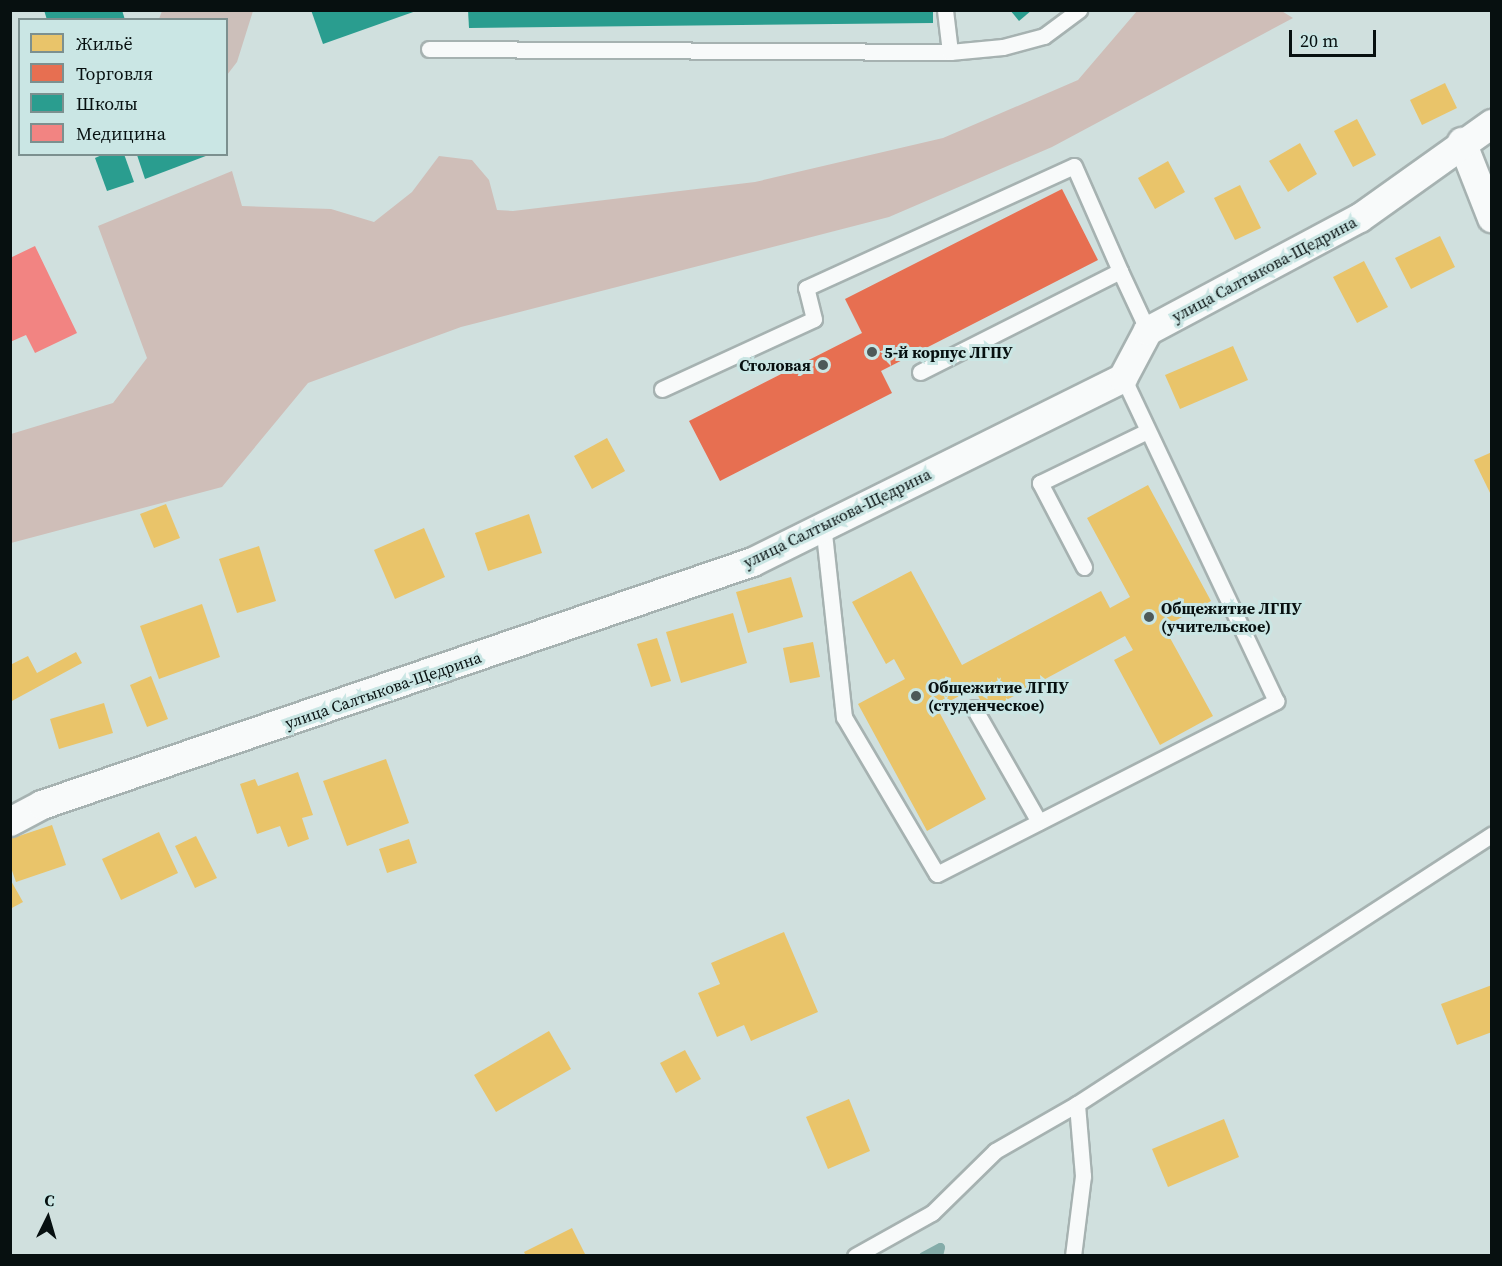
<!DOCTYPE html>
<html>
<head>
<meta charset="utf-8">
<style>
	body { margin:0 }
	#map { position:relative; width:1502px; height:1266px; overflow:hidden; background:#d0e0de; font-family:"Source Serif 4",serif }
	div>[style] { position:absolute }
	.green>* { inset:0; background:#ccbfba }
	.forest>* { inset:0; background:#cfbeb8 }
	.homes>* { inset:0; background:#e9c46a }
	.shops>* { inset:0; background:#e76f51 }
	.schools>* { inset:0; background:#2a9d8f }
	.health>* { inset:0; background:#f28482 }
	.stream>* { height:9px; margin:-4.5px; padding:0 4.5px; transform-origin:4.5px; border-radius:4.5px; background:#84aca9 }
	.roads { filter:drop-shadow(2px 0 #a6b2b1) drop-shadow(-2px 0 #a6b2b1) drop-shadow(0 2px #a6b2b1) drop-shadow(0 -2px #a6b2b1) }
	.lane>* { height:15px; margin:-7.5px; padding:0 7.5px; transform-origin:7.5px; border-radius:7.5px; background:#f8fafa }
	.street>* { height:28px; margin:-14px; padding:0 14px; transform-origin:14px; border-radius:14px; background:#f8fafa }
	.dots>* { width:16px; height:16px; translate:-50% -50%; box-sizing:border-box; border:3px solid #cae6e4; border-radius:50% }
	span { translate:-50% -50%; white-space:nowrap; text-align:center; line-height:1.15; -webkit-text-stroke:6px #cae6e4; paint-order:stroke }
	.street-label { font-size:16px; color:#071010 }
	.poi-label { font-size:16px; color:#071010; font-weight:700 }
	.left { translate:0 -50%; text-align:left }
	.right { translate:-100% -50%; text-align:right }
	.frame { position:absolute; inset:0; border:12px solid #071010; pointer-events:none }
	.legend { position:absolute; left:18px; top:18px; width:210px; height:138px; box-sizing:border-box; background:#cae6e4; border:2px solid #7c908f; margin:0; padding:8px 10px; list-style:none; font-size:18px; color:#071010 }
	.legend li { display:flex; align-items:center; gap:12px; height:30px }
	.legend b { width:30px; border:2px solid #7c908f }
	.north { position:absolute; left:18px; top:1188px; width:60px; height:60px; -webkit-text-stroke:4px #cae6e4; paint-order:stroke; rotate:5deg; font-size:16px; font-weight:700; line-height:24px; text-align:center; color:#071010 }
	.north::after { content:''; display:block; margin:auto; width:21px; height:27px; background:#071010; clip-path:polygon(50% 0,100% 100%,50% 72%,0 100%) }
	.scale { position:absolute; left:1289px; top:30px; width:87px; height:27px; box-sizing:border-box; border:3px solid #071010; border-top:0; padding-left:8px; font-size:18px; line-height:21px; white-space:nowrap; color:#071010; -webkit-text-stroke:4px #cae6e4; paint-order:stroke }
</style>
</head>
<body>
<div id="map">
	<div class="green">
		<div style="clip-path:polygon(162px 11px,253px 11px,237px 62px,227px 75px,226px 20px,159px 19px)"></div>
	</div>
	<div class="forest">
		<div style="clip-path:polygon(1280px 10px,1293px 18px,1052px 147px,889px 217px,461px 327px,308px 383px,222px 487px,11px 543px,11px 434px,113px 403px,147px 358px,98px 226px,232px 171px,242px 206px,331px 209px,374px 222px,412px 192px,439px 156px,472px 160px,489px 180px,497px 210px,513px 211px,755px 182px,943px 138px,1078px 80px,1137px 11px)"></div>
	</div>
	<div class="homes">
		<div style="clip-path:polygon(1445px 83px,1457px 108px,1422px 125px,1410px 100px)"></div>
		<div style="clip-path:polygon(1357px 119px,1376px 155px,1353px 167px,1334px 131px)"></div>
		<div style="clip-path:polygon(1300px 143px,1317px 174px,1288px 192px,1269px 161px)"></div>
		<div style="clip-path:polygon(1168px 161px,1185px 192px,1155px 209px,1138px 178px)"></div>
		<div style="clip-path:polygon(1240px 185px,1261px 228px,1235px 240px,1214px 198px)"></div>
		<div style="clip-path:polygon(1440px 236px,1455px 267px,1411px 289px,1395px 258px)"></div>
		<div style="clip-path:polygon(1364px 261px,1388px 307px,1357px 323px,1333px 277px)"></div>
		<div style="clip-path:polygon(1233px 346px,1248px 380px,1180px 409px,1165px 375px)"></div>
		<div style="clip-path:polygon(607px 438px,625px 471px,592px 489px,574px 456px)"></div>
		<div style="clip-path:polygon(1492px 452px,1492px 497px,1474px 460px)"></div>
		<div style="clip-path:polygon(1148px 485px,1211px 601px,1164px 627px,1213px 716px,1160px 745px,1114px 660px,1133px 650px,1125px 636px,986px 711px,974px 688px,937px 708px,986px 799px,927px 831px,858px 704px,905px 679px,894px 659px,886px 664px,852px 602px,911px 571px,962px 665px,1101px 591px,1110px 608px,1130px 597px,1087px 518px)"></div>
		<div style="clip-path:polygon(166px 504px,180px 538px,154px 548px,140px 514px)"></div>
		<div style="clip-path:polygon(529px 514px,542px 553px,488px 571px,475px 533px)"></div>
		<div style="clip-path:polygon(424px 528px,445px 577px,395px 599px,374px 550px)"></div>
		<div style="clip-path:polygon(259px 546px,276px 601px,237px 613px,219px 559px)"></div>
		<div style="clip-path:polygon(791px 577px,803px 617px,748px 633px,736px 592px)"></div>
		<div style="clip-path:polygon(202px 604px,220px 657px,159px 679px,140px 626px)"></div>
		<div style="clip-path:polygon(733px 613px,747px 663px,681px 683px,666px 632px)"></div>
		<div style="clip-path:polygon(657px 638px,671px 681px,651px 687px,637px 644px)"></div>
		<div style="clip-path:polygon(813px 642px,820px 677px,790px 683px,783px 648px)"></div>
		<div style="clip-path:polygon(76px 652px,82px 663px,10px 702px,10px 665px,28px 656px,37px 673px)"></div>
		<div style="clip-path:polygon(151px 676px,168px 719px,147px 727px,130px 685px)"></div>
		<div style="clip-path:polygon(104px 703px,113px 733px,59px 749px,50px 719px)"></div>
		<div style="clip-path:polygon(386px 759px,409px 823px,347px 846px,323px 781px)"></div>
		<div style="clip-path:polygon(298px 772px,313px 815px,302px 818px,309px 839px,288px 847px,280px 826px,257px 834px,240px 784px,255px 779px,258px 786px)"></div>
		<div style="clip-path:polygon(52px 825px,66px 865px,16px 882px,10px 865px,10px 839px)"></div>
		<div style="clip-path:polygon(159px 832px,178px 873px,121px 900px,102px 859px)"></div>
		<div style="clip-path:polygon(196px 836px,217px 878px,195px 888px,175px 846px)"></div>
		<div style="clip-path:polygon(409px 839px,417px 863px,387px 873px,379px 849px)"></div>
		<div style="clip-path:polygon(10px 879px,23px 902px,10px 909px)"></div>
		<div style="clip-path:polygon(784px 932px,818px 1012px,751px 1041px,744px 1025px,717px 1037px,698px 993px,720px 984px,711px 963px)"></div>
		<div style="clip-path:polygon(1492px 985px,1492px 1032px,1457px 1045px,1441px 1004px)"></div>
		<div style="clip-path:polygon(549px 1031px,571px 1069px,496px 1112px,474px 1075px)"></div>
		<div style="clip-path:polygon(685px 1050px,701px 1079px,676px 1093px,660px 1063px)"></div>
		<div style="clip-path:polygon(849px 1099px,870px 1151px,828px 1169px,806px 1117px)"></div>
		<div style="clip-path:polygon(1224px 1119px,1239px 1157px,1168px 1187px,1152px 1149px)"></div>
		<div style="clip-path:polygon(572px 1228px,586px 1256px,526px 1256px,524px 1252px)"></div>
	</div>
	<div class="shops">
		<div style="clip-path:polygon(1062px 189px,1098px 260px,881px 371px,892px 393px,720px 481px,689px 421px,862px 333px,845px 299px)"></div>
	</div>
	<div class="schools">
		<div style="clip-path:polygon(44px 10px,122px 10px,125px 20px,47px 20px)"></div>
		<div style="clip-path:polygon(311px 10px,416px 10px,416px 11px,323px 44px)"></div>
		<div style="clip-path:polygon(468px 10px,933px 10px,933px 23px,469px 28px)"></div>
		<div style="clip-path:polygon(1010px 10px,1032px 10px,1019px 21px)"></div>
		<div style="clip-path:polygon(104px 154px,124px 154px,134px 182px,107px 191px,95px 158px)"></div>
		<div style="clip-path:polygon(211px 154px,145px 179px,137px 155px,139px 154px)"></div>
	</div>
	<div class="health">
		<div style="clip-path:polygon(35px 246px,77px 333px,35px 353px,26px 335px,10px 342px,10px 258px)"></div>
	</div>
	<div class="stream">
		<div style="left:923px;top:1256px;width:19px;rotate:-28deg"></div>
		<div style="left:940px;top:1247px;width:9px;rotate:103deg"></div>
	</div>
	<div class="roads">
		<div class="lane">
			<div style="left:429px;top:49px;width:521px;rotate:0.33deg"></div>
			<div style="left:950px;top:52px;width:42px;rotate:-96.8deg"></div>
			<div style="left:950px;top:52px;width:53px;rotate:-5.4deg"></div>
			<div style="left:1003px;top:47px;width:42px;rotate:-15deg"></div>
			<div style="left:1044px;top:36px;width:44px;rotate:-36.6deg"></div>
			<div style="left:920px;top:372px;width:224px;rotate:-26.8deg"></div>
			<div style="left:1120px;top:271px;width:66px;rotate:65deg"></div>
			<div style="left:662px;top:389px;width:167px;rotate:-24.7deg"></div>
			<div style="left:814px;top:319px;width:32px;rotate:-104deg"></div>
			<div style="left:806px;top:288px;width:294px;rotate:-24.5deg"></div>
			<div style="left:1074px;top:166px;width:115px;rotate:66.3deg"></div>
			<div style="left:823px;top:524px;width:194px;rotate:83.8deg"></div>
			<div style="left:844px;top:717px;width:182px;rotate:59.4deg"></div>
			<div style="left:937px;top:874px;width:381px;rotate:-27deg"></div>
			<div style="left:1276px;top:701px;width:357px;rotate:-115.3deg"></div>
			<div style="left:1084px;top:567px;width:95px;rotate:-117.6deg"></div>
			<div style="left:1040px;top:483px;width:117px;rotate:-25.9deg"></div>
			<div style="left:974px;top:708px;width:131px;rotate:60.3deg"></div>
			<div style="left:855px;top:1256px;width:88px;rotate:-29.2deg"></div>
			<div style="left:932px;top:1213px;width:88px;rotate:-44.5deg"></div>
			<div style="left:995px;top:1151px;width:95px;rotate:-29.8deg"></div>
			<div style="left:1077px;top:1104px;width:495px;rotate:-33deg"></div>
			<div style="left:1073px;top:1256px;width:81px;rotate:-82.9deg"></div>
			<div style="left:1083px;top:1176px;width:72px;rotate:-94.8deg"></div>
		</div>
		<div class="street">
			<div style="left:1462px;top:142px;width:82px;rotate:68.5deg"></div>
			<div style="left:10px;top:822px;width:36px;rotate:-28deg"></div>
			<div style="left:42px;top:805px;width:751px;rotate:-18.87deg"></div>
			<div style="left:753px;top:562px;width:413px;rotate:-26.4deg"></div>
			<div style="left:1123px;top:378px;width:53px;rotate:-62deg"></div>
			<div style="left:1148px;top:331px;width:240px;rotate:-28.1deg"></div>
			<div style="left:1360px;top:218px;width:162px;rotate:-35.5deg"></div>
		</div>
	</div>
	<div class="dots">
		<div style="left:872px;top:352px;background:#4d5958"></div>
		<div style="left:823px;top:365px;background:#4d5958"></div>
		<div style="left:1149px;top:617px;background:#4d5958"></div>
		<div style="left:916px;top:696px;background:#4d5958"></div>
	</div>
	<div class="street-label">
		<span style="left:1264px;top:269px;rotate:-28deg">улица Салтыкова-Щедрина</span>
		<span style="left:837px;top:518px;rotate:-26deg">улица Салтыкова-Щедрина</span>
		<span style="left:383px;top:690px;rotate:-19deg">улица Салтыкова-Щедрина</span>
	</div>
	<div class="poi-label">
		<span class="left" style="left:884px;top:352px">5-й корпус ЛГПУ</span>
		<span class="right" style="left:811px;top:365px">Столовая</span>
		<span class="left" style="left:1161px;top:617px">Общежитие ЛГПУ<br>(учительское)</span>
		<span class="left" style="left:928px;top:696px">Общежитие ЛГПУ<br>(студенческое)</span>
	</div>
	<div class="frame"></div>
	<ul class="legend">
	<li><b style="height:16px;background:#e9c46a"></b>Жильё</li>
	<li><b style="height:16px;background:#e76f51"></b>Торговля</li>
	<li><b style="height:16px;background:#2a9d8f"></b>Школы</li>
	<li><b style="height:16px;background:#f28482"></b>Медицина</li>
	</ul>
	<div class="north">С</div>
	<div class="scale">20 m</div>
</div>
</body>
</html>
